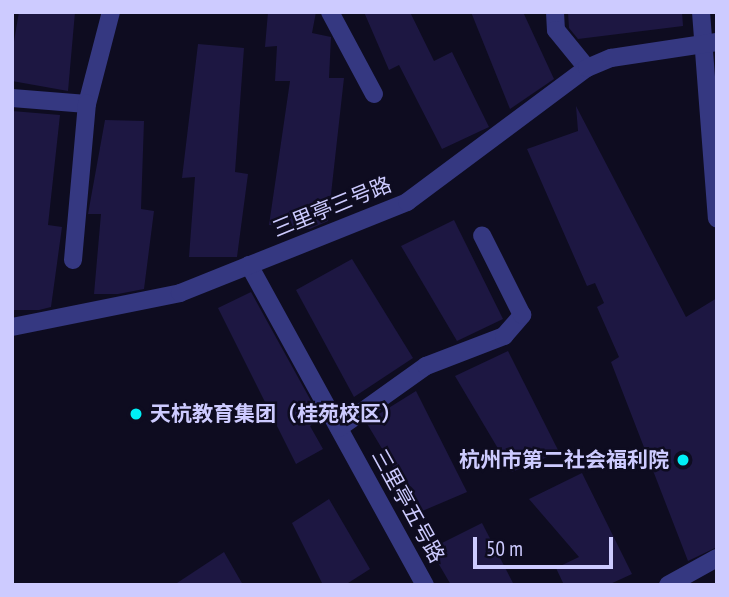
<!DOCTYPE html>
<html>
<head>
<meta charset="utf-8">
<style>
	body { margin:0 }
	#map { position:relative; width:729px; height:597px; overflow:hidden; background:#0e0c20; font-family:"PT Sans Narrow","Noto Sans SC",sans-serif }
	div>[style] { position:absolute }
	.building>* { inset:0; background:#1d1742 }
	.street>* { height:18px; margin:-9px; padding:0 9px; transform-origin:9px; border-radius:9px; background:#353881 }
	.dots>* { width:19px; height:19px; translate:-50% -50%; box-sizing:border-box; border:4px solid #0e0c20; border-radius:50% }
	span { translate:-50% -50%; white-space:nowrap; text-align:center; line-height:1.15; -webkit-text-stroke:5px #0e0c20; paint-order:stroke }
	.street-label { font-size:21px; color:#cdcbff }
	.poi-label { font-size:21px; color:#cdcbff; font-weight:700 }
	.left { translate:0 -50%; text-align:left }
	.right { translate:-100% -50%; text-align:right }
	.frame { position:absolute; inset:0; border:14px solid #cdcbff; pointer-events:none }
	.scale { position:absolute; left:473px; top:537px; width:140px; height:32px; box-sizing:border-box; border:4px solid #cdcbff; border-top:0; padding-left:9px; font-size:21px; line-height:24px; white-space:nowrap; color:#cdcbff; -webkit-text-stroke:5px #0e0c20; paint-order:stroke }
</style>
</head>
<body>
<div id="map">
	<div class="building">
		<div style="clip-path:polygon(19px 12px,75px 12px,68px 91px,12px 81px,12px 53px)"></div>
		<div style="clip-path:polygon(268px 12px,316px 12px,312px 33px,331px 37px,329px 78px,344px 78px,328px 221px,310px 229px,269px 225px,290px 81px,275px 81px,277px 46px,265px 47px)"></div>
		<div style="clip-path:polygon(364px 12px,410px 12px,434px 61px,452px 52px,489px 127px,442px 149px,399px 65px,389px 70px)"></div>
		<div style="clip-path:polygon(471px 12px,523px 12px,554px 79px,510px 109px)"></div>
		<div style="clip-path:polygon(568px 12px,682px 12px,683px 26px,578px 39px,569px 28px)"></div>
		<div style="clip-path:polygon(198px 44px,244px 48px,235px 172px,248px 174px,237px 257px,189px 257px,195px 177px,182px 178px)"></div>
		<div style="clip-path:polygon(576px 106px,686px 317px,717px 298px,717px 547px,688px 561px,611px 362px,619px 357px,597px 307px,604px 303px,595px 283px,587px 286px,527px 149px,578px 131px)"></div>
		<div style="clip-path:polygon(12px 111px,60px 115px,48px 225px,62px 227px,51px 307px,39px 310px,12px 310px)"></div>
		<div style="clip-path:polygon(105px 120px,144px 121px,141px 209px,154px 211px,144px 289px,118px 294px,94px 294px,101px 214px,88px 214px)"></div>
		<div style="clip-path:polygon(454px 220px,503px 319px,457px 341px,401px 246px)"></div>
		<div style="clip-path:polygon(352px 259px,413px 358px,354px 397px,296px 290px)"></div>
		<div style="clip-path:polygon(251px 292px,321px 419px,310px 426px,323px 449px,296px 464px,218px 308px)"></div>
		<div style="clip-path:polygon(508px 351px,559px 452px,512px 472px,455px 376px)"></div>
		<div style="clip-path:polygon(416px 391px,467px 492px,420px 512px,366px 422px)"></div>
		<div style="clip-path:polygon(582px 473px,632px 574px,608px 585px,564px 585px,556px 568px,579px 557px,529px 499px)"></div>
		<div style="clip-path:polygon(329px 499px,370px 569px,345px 585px,323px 585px,292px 523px)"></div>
		<div style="clip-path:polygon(482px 523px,514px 585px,451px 585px,430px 549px)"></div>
		<div style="clip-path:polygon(224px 552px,243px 585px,174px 585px)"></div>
	</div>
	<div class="street">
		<div style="left:330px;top:12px;width:93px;rotate:61.8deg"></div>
		<div style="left:555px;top:12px;width:18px;rotate:87deg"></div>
		<div style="left:556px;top:30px;width:49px;rotate:50.8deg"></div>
		<div style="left:701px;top:12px;width:207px;rotate:85.6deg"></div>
		<div style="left:12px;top:98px;width:75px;rotate:4.6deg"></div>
		<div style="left:87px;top:104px;width:95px;rotate:-75.4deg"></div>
		<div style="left:73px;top:260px;width:157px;rotate:-84.9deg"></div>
		<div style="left:249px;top:265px;width:365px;rotate:61.2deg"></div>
		<div style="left:12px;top:327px;width:171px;rotate:-11.4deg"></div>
		<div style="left:180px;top:293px;width:245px;rotate:-21.8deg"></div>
		<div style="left:407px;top:202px;width:224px;rotate:-36.7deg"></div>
		<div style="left:587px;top:68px;width:26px;rotate:-23deg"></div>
		<div style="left:611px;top:58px;width:107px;rotate:-8.6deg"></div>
		<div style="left:339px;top:428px;width:107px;rotate:-35.5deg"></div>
		<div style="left:426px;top:366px;width:84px;rotate:-21deg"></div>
		<div style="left:504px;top:336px;width:28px;rotate:-49deg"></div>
		<div style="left:522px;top:315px;width:89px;rotate:-116.6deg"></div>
		<div style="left:668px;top:585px;width:56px;rotate:-28.9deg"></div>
	</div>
	<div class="dots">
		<div style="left:136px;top:414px;background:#00eff6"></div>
		<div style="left:683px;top:460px;background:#00eff6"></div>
	</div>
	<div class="street-label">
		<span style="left:332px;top:207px;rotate:-22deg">三里亭三号路</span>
		<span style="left:408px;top:506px;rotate:61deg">三里亭五号路</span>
	</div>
	<div class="poi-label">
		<span class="left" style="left:150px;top:414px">天杭教育集团（桂苑校区）</span>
		<span class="right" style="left:669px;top:460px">杭州市第二社会福利院</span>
	</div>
	<div class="frame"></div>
	<div class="scale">50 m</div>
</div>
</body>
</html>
